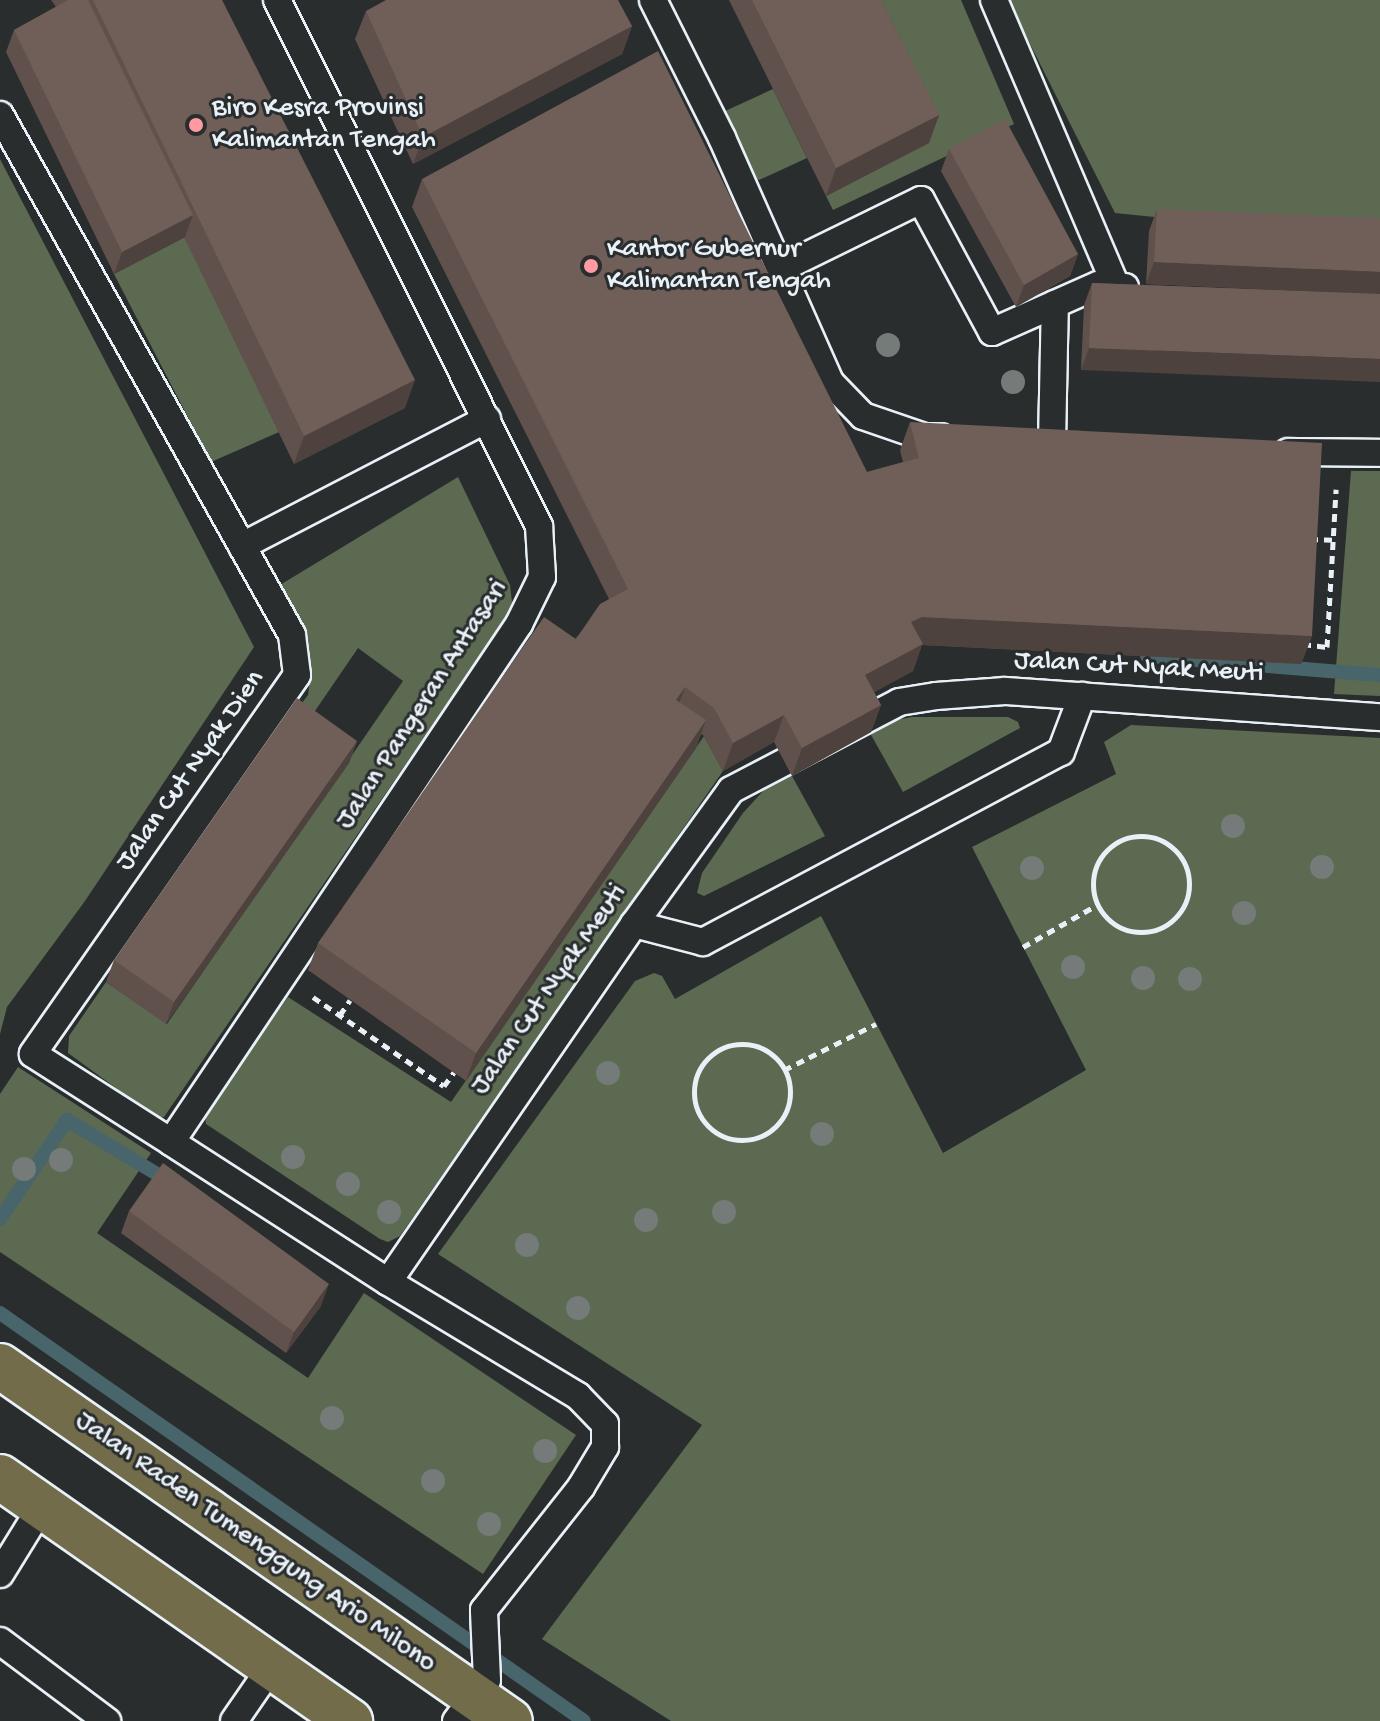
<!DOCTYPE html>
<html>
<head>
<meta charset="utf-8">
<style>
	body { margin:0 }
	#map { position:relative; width:1380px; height:1721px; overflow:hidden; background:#2a2d2e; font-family:"Gochi Hand",sans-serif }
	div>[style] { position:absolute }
	.green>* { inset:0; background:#5c6a52 }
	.stream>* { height:14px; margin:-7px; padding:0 7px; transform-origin:7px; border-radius:7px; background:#48656c }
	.path>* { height:5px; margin-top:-2.5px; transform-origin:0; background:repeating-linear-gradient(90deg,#e8f1f8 0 8px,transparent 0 14px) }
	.path>.ring { margin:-2.5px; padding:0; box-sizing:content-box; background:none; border:5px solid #e8f1f8; border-radius:50% }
	.roads { filter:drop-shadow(2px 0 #e8f1f8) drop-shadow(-2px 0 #e8f1f8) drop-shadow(0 2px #e8f1f8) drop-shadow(0 -2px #e8f1f8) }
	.lane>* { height:26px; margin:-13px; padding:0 13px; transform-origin:13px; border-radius:13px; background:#2a2d2e }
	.highway>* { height:44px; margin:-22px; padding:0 22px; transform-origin:22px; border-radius:22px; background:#726c4b }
	.trees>* { width:24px; height:24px; margin:-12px; border-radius:50%; background:#747b79 }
	.wall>* { inset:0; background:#60514d }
	.shaded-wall>* { inset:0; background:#4e423e }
	.building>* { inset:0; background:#705e59 }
	.dots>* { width:22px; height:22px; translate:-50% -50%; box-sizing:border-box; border:4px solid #2a2d2e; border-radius:50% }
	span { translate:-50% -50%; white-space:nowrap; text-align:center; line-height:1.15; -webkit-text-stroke:6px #2a2d2e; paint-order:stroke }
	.poi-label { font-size:28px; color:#e8f1f8 }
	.left { translate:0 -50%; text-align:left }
	.street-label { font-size:28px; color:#e8f1f8 }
</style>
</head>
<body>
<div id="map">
	<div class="green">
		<div style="clip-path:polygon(857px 0,961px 0,1014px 124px,833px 210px,826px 196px,928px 143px)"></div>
		<div style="clip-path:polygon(1008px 0,1380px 0,1380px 240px,1115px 213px)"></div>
		<div style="clip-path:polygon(773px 89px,807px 158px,759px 180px,752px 178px,723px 112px)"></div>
		<div style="clip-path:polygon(0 159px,254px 647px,85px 901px,7px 1007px,0 1034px)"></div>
		<div style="clip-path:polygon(185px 237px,279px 432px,211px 462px,114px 274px)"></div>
		<div style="clip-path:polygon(1351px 471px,1380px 471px,1380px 696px,1334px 694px)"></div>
		<div style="clip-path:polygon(458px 477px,510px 585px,512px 602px,503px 622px,164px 1117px,157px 1118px,68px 1053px,69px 1036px,106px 982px,167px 1024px,403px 681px,358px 648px,302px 730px,289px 720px,308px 695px,311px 672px,275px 588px)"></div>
		<div style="clip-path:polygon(912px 717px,1008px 717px,1018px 722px,1020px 728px,903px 792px,870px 733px,886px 722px)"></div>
		<div style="clip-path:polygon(1131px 725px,1380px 738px,1380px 1721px,671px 1721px,542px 1639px,702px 1425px,438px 1254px,635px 981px,654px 973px,662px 976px,675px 999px,821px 916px,943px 1153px,1086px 1070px,972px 847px,1116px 774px,1104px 742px)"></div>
		<div style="clip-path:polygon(704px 736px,723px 771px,400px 1236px,388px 1242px,380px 1239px,206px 1124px,205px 1115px,288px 997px,451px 1102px)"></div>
		<div style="clip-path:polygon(792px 776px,825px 836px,704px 896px,697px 893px,702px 873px,743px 813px,764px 790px)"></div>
		<div style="clip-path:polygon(18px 1067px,151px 1153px,97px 1233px,308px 1378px,364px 1293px,576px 1435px,483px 1574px,0 1252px,0 1094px)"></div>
	</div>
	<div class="stream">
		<div style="left:1147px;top:656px;width:234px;rotate:4.7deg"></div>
		<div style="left:0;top:1219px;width:120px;rotate:-55.9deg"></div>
		<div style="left:67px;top:1120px;width:120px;rotate:31deg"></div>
		<div style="left:0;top:1313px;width:712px;rotate:34.94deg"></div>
	</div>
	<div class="path">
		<div style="left:1310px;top:539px;width:23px;rotate:2deg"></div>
		<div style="left:1303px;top:644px;width:24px;rotate:7deg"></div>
		<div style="left:1327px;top:647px;width:158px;rotate:-86.7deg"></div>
		<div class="ring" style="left:1093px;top:836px;width:91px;height:91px"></div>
		<div style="left:1023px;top:947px;width:85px;rotate:-29.6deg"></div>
		<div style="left:313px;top:997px;width:158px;rotate:34.2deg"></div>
		<div style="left:444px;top:1086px;width:17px;rotate:-54deg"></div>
		<div style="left:340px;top:1015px;width:18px;rotate:-56deg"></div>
		<div class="ring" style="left:694px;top:1044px;width:91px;height:91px"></div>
		<div style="left:784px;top:1070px;width:103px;rotate:-26.6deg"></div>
	</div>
	<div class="roads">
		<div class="lane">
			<div style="left:277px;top:0;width:588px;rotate:63.52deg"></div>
			<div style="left:539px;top:526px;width:51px;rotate:86.6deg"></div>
			<div style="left:542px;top:577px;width:52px;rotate:116.1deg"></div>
			<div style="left:519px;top:624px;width:624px;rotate:123.89deg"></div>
			<div style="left:171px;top:1142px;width:258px;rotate:32.8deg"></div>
			<div style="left:653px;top:0;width:154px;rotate:63.4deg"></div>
			<div style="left:722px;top:138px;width:267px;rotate:66.1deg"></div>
			<div style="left:830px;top:382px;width:47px;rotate:45.9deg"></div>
			<div style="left:863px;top:416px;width:65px;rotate:19deg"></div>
			<div style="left:924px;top:437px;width:17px"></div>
			<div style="left:994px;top:0;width:311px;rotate:66.9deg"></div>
			<div style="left:0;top:115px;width:596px;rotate:60.68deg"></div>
			<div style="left:292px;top:635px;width:40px;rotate:82.9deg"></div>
			<div style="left:297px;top:675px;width:462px;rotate:124.9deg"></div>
			<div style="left:33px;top:1054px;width:164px;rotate:32.5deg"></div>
			<div style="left:780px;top:269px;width:157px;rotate:-26.1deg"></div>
			<div style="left:921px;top:200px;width:150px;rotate:61.7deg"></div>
			<div style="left:992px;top:332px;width:116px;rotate:-23.9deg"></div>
			<div style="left:1098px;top:285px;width:27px;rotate:4deg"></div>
			<div style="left:1052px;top:442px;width:138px;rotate:-88.8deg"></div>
			<div style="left:1288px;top:452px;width:92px;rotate:0.6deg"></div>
			<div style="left:242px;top:546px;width:276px;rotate:-27.4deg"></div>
			<div style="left:634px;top:924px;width:71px;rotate:14.6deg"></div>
			<div style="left:703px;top:942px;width:405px;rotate:-28deg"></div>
			<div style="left:1061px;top:752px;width:60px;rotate:-69.4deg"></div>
			<div style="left:0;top:1574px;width:80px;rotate:-58.3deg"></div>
			<div style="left:0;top:1641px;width:134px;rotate:36.8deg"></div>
			<div style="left:234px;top:1721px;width:67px;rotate:-55.4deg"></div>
			<div style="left:456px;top:1721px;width:51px;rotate:-52.9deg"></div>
			<div style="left:487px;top:1680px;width:70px;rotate:-92.5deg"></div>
			<div style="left:484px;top:1610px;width:157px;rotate:-51.7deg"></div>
			<div style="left:581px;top:1487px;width:47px;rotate:-59deg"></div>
			<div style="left:605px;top:1447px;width:23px;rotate:-90deg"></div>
			<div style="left:605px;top:1424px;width:39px;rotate:-134deg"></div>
			<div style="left:578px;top:1396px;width:222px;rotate:-149deg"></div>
			<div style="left:388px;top:1282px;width:434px;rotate:-55.5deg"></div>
			<div style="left:634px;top:924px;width:165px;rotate:-54.1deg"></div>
			<div style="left:731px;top:790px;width:190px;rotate:-27.6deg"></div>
			<div style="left:899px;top:702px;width:37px;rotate:-9deg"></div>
			<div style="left:936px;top:696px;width:69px;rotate:-4.1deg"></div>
			<div style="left:1005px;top:691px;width:376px;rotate:4deg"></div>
		</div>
		<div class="highway">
			<div style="left:0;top:1366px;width:621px;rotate:34.84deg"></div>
			<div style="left:0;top:1477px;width:427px;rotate:34.9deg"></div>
		</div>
	</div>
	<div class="trees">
		<div style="left:888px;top:345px"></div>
		<div style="left:1013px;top:382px"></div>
		<div style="left:1233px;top:826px"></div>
		<div style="left:1322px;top:867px"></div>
		<div style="left:1032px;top:868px"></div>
		<div style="left:1244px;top:913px"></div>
		<div style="left:1073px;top:967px"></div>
		<div style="left:1143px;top:978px"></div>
		<div style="left:1190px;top:979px"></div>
		<div style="left:608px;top:1073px"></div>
		<div style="left:822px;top:1134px"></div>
		<div style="left:293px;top:1157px"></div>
		<div style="left:61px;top:1160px"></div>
		<div style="left:24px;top:1169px"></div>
		<div style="left:348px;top:1184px"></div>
		<div style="left:389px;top:1212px"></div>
		<div style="left:724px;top:1212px"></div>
		<div style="left:646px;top:1220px"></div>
		<div style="left:527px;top:1245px"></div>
		<div style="left:578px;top:1308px"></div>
		<div style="left:332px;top:1418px"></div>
		<div style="left:545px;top:1451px"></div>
		<div style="left:433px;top:1481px"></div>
		<div style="left:489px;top:1524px"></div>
	</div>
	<div class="wall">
		<div style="clip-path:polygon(51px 0,222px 0,405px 408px,294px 464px,184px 237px,114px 274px,6px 52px,14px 30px,56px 7px)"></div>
		<div style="clip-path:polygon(729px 0,881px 0,939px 115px,929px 143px,826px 196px)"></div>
		<div style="clip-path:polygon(366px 11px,632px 26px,622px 54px,413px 164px,355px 39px)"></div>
		<div style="clip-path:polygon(949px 149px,1078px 254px,1070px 276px,1016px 307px,941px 171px)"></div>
		<div style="clip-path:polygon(422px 179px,867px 472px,903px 462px,900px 450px,910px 422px,1312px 636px,1301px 664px,922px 645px,913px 671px,874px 692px,881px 705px,871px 732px,792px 776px,774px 742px,723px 771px,704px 736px,701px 734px,696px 748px,466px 1081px,308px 970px,318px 943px,609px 599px,412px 207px)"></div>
		<div style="clip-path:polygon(1157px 209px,1380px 294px,1146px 284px,1149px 231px)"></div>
		<div style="clip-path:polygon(1092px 283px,1380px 294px,1081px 370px,1084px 305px)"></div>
		<div style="clip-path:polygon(357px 741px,349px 763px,166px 1024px,106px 982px,114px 960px)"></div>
		<div style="clip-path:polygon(129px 1211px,321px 1306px,286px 1353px,121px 1233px)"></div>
	</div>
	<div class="shaded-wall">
		<div style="clip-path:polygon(632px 26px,622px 54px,413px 164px,423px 137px)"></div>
		<div style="clip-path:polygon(939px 115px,929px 143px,826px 196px,836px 168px)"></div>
		<div style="clip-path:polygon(193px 215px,185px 237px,114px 274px,122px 252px)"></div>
		<div style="clip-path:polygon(1078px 254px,1070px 276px,1016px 307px,1024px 285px)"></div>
		<div style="clip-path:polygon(1154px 262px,1380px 272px,1380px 294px,1146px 284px)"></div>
		<div style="clip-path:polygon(1089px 348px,1380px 359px,1380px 382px,1081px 370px)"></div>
		<div style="clip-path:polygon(415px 380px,405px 408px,294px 464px,304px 436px)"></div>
		<div style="clip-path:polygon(922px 617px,1312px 636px,1301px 664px,922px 645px,913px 671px,855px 703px,865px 675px,911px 622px)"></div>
		<div style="clip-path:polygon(685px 687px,675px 714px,676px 700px)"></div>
		<div style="clip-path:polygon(881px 705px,871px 732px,792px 776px,802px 748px)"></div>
		<div style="clip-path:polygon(784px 715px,774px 742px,723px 771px,733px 743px)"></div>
		<div style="clip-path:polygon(706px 720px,696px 748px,466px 1081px,476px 1053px)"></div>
		<div style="clip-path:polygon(357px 741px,349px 763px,166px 1024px,174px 1002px)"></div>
		<div style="clip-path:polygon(329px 1284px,321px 1306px,286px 1353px,294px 1332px)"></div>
	</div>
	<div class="building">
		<div style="clip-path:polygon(68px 0,88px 0,193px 215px,122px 252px,14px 30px)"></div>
		<div style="clip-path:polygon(93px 0,222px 0,415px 380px,304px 436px)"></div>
		<div style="clip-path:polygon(386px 0,618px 0,632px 26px,423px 137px,366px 11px)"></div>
		<div style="clip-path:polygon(752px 0,881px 0,939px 115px,836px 168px)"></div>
		<div style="clip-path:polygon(658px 51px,867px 472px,919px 458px,910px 422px,1322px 443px,1312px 636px,922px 617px,911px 622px,923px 644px,865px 675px,881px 705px,802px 748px,784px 715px,733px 743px,714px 708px,685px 687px,676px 700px,706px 720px,476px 1053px,318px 943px,544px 617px,576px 639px,600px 604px,628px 589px,422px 179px)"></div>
		<div style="clip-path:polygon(1005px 119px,1078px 254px,1024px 285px,949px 149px)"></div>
		<div style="clip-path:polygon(1157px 209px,1380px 218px,1380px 272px,1154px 262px)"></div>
		<div style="clip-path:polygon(1092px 283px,1380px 294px,1380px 359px,1089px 348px)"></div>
		<div style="clip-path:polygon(297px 698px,357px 741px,174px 1002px,114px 960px)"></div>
		<div style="clip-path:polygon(163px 1163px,329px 1284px,294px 1332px,129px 1211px)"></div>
	</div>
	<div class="dots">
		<div style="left:196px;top:125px;background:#ff9aa2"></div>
		<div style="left:591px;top:266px;background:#ff9aa2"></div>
	</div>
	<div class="poi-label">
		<span class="left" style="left:212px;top:125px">Biro Kesra Provinsi<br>Kalimantan Tengah</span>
		<span class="left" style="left:607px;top:266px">Kantor Gubernur<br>Kalimantan Tengah</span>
	</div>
	<div class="street-label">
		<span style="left:1139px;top:668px;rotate:3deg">Jalan Cut Nyak Meuti</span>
		<span style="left:423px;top:705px;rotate:-57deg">Jalan Pangeran Antasari</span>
		<span style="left:191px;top:771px;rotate:-55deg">Jalan Cut Nyak Dien</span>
		<span style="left:550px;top:990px;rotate:-55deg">Jalan Cut Nyak Meuti</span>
		<span style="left:255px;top:1543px;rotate:35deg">Jalan Raden Tumenggung Ario Milono</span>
	</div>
</div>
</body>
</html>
